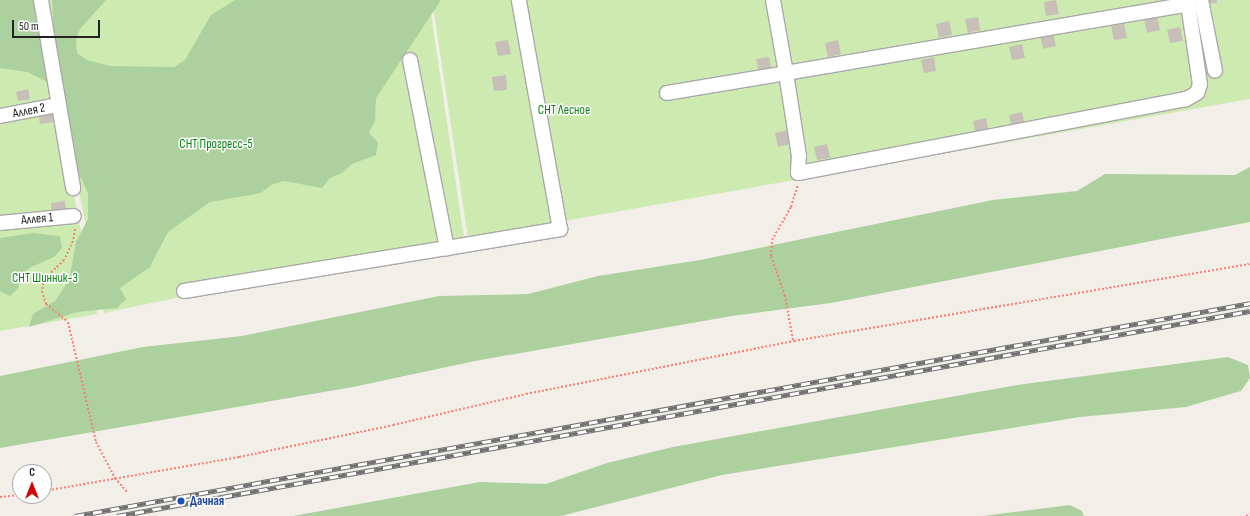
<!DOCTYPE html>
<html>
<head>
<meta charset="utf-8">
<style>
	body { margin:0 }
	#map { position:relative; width:1250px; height:516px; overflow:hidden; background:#f2efe9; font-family:"Sofia Sans Condensed",sans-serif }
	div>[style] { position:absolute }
	.grass>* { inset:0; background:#cdebb0 }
	.forest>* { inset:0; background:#add19e }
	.building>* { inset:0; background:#c7bfb8 }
	.path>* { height:2px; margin-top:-1px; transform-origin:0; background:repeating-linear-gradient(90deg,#fa8072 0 2px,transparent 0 4px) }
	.roads { filter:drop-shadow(1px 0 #a9a9a9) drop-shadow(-1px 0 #a9a9a9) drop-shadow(0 1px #a9a9a9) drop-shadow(0 -1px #a9a9a9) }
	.minor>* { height:14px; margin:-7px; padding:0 7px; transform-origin:7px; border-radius:7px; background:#fff }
	.rail>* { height:4.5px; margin-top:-2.25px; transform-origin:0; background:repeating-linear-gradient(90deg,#fff 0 9px,#707070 0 18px); box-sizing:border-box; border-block:1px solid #707070 }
	.dots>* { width:11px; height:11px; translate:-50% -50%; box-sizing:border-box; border:2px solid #fff; border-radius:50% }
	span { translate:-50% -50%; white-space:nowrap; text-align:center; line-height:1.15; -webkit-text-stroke:3px #fff; paint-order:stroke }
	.park-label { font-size:13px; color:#0c8416 }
	.street-label { font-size:13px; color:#222 }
	.transit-label { font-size:13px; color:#164399; font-weight:700 }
	.left { translate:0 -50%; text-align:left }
	.north { position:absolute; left:12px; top:464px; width:40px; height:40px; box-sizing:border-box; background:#fff; border:1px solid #a7a7a7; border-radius:50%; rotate:0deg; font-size:11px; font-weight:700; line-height:16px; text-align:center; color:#222 }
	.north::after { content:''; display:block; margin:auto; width:14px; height:18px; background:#d40000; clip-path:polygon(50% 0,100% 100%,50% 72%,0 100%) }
	.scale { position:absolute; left:12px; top:20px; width:88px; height:18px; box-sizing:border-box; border:2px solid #222; border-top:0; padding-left:5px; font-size:12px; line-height:14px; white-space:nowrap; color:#222; -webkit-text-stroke:3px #fff; paint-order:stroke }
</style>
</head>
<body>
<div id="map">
	<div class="grass">
		<div style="clip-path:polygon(0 0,36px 0,97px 314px,0 331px)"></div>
		<div style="clip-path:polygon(46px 0,429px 0,464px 238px,104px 313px,80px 197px)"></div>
		<div style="clip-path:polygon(432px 0,1250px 0,1250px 99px,468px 238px)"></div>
	</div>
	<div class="forest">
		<div style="clip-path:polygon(0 0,49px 0,48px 82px,27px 72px,0 68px)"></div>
		<div style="clip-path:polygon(52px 0,106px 0,80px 29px,76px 40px,77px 53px,87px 60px,110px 66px,174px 67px,185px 60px,211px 15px,235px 0,441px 0,376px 98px,375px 121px,369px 133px,378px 142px,376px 155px,352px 164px,342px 173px,330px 178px,322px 188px,284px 181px,271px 185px,261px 193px,210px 202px,168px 232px,150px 267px,120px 288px,126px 299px,117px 308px,78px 312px,29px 327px,33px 314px,55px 301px,69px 280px,76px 242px,88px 219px,88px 193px,77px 170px,54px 34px)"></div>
		<div style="clip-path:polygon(1250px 167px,1250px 222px,831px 303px,732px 316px,475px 361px,353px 387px,0 448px,0 376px,143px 347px,242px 336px,439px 296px,528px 294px,598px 276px,700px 260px,993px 200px,1077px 191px,1105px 174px,1235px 175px)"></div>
		<div style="clip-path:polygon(33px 233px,60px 236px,62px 248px,54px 257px,31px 267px,20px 275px,19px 287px,10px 296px,0 291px,0 238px)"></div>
		<div style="clip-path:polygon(1228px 357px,1248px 365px,1250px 378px,1241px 391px,1186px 407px,1080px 417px,722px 475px,561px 516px,293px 516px,480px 482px,546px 484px,607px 463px,673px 447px,1017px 385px)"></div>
		<div style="clip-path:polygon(1070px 505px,1082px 511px,1084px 516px,983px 516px)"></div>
	</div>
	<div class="building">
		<div style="clip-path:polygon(1056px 0,1059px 14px,1046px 16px,1044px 2px)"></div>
		<div style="clip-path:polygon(1207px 0,1217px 0,1217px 3px,1208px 4px)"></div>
		<div style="clip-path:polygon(1157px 16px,1160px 30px,1147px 33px,1144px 19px)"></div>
		<div style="clip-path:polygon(978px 17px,980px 30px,968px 33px,965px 19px)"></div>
		<div style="clip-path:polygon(949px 21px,952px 35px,939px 38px,936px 24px)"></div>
		<div style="clip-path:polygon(1124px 24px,1127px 38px,1114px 40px,1111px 26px)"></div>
		<div style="clip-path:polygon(1180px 27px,1183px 41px,1170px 43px,1167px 30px)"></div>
		<div style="clip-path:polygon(1053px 32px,1056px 46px,1043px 49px,1040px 35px)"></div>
		<div style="clip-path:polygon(508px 40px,511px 54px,498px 56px,495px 42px)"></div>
		<div style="clip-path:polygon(838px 40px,841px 54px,828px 57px,825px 43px)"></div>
		<div style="clip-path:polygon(1022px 44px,1025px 58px,1012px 60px,1009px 47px)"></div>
		<div style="clip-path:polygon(769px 57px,772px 70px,759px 73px,756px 59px)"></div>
		<div style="clip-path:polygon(934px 57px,936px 71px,924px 73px,921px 60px)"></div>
		<div style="clip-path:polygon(506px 75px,507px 90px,494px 91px,492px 77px)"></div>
		<div style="clip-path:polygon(28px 89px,30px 99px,18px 101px,16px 92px)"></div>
		<div style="clip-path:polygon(52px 109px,54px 122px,40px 124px,38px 111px)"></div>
		<div style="clip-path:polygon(1022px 112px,1025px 126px,1012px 129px,1009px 115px)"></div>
		<div style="clip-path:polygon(986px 118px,989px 132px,976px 135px,973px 121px)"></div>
		<div style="clip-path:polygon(788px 130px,791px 144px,778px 147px,775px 133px)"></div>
		<div style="clip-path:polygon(827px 144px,830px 158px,817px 160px,814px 147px)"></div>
		<div style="clip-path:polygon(65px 201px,66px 215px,52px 216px,51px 203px)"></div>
	</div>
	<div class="path">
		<div style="left:75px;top:229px;width:12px;rotate:99deg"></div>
		<div style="left:73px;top:241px;width:21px;rotate:115deg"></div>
		<div style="left:64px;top:260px;width:28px;rotate:136deg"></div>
		<div style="left:44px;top:279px;width:12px;rotate:99deg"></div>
		<div style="left:42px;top:291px;width:14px;rotate:73deg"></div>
		<div style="left:46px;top:304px;width:28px;rotate:39deg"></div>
		<div style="left:68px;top:322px;width:123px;rotate:76.9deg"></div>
		<div style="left:96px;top:442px;width:41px;rotate:62.2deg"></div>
		<div style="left:115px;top:478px;width:20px;rotate:49deg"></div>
		<div style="left:793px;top:340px;width:45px;rotate:-100.3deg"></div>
		<div style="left:785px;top:296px;width:42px;rotate:-109.3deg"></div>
		<div style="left:771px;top:256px;width:16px;rotate:-86deg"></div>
		<div style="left:772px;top:240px;width:38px;rotate:-60deg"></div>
		<div style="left:791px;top:207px;width:24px;rotate:-73deg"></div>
		<div style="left:44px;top:491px;width:198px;rotate:-9.9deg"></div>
		<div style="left:239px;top:457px;width:157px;rotate:-11.7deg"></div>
		<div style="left:393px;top:425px;width:137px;rotate:-13.1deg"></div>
		<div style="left:526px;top:394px;width:273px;rotate:-11.2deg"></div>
		<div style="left:794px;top:341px;width:462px;rotate:-9.6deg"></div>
		<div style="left:0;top:497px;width:20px;rotate:-6deg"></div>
		<div style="left:1246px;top:516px;width:4px;rotate:-27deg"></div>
	</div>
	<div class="roads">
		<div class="minor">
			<div style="left:41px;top:0;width:191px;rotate:80.3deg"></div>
			<div style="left:1201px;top:0;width:72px;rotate:78.8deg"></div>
			<div style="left:410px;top:60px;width:192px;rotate:78.9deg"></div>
			<div style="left:447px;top:248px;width:115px;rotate:-9.5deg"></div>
			<div style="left:560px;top:229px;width:233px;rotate:-100.2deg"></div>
			<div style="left:667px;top:93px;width:121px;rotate:-9.5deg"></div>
			<div style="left:786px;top:73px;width:408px;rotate:-9.7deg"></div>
			<div style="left:1188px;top:4px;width:81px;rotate:81.5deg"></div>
			<div style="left:1200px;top:84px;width:9px;rotate:108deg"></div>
			<div style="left:1197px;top:93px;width:13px;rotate:151deg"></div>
			<div style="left:1186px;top:99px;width:395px;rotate:169.2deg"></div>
			<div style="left:798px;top:173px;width:17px;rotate:-87deg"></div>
			<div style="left:799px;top:156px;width:84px;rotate:-98.9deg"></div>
			<div style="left:786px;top:73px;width:74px;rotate:-100.1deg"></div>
			<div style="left:0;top:116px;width:58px;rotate:-10.9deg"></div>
			<div style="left:0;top:223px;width:74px;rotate:-5.4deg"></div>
			<div style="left:184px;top:291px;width:266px;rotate:-9.3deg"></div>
		</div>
	</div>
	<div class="rail">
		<div style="left:75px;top:516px;width:1194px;rotate:-10.27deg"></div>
		<div style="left:117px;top:516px;width:1151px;rotate:-10.26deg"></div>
	</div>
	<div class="dots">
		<div style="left:181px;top:501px;background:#1a4fb4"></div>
	</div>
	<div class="park-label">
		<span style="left:564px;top:110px">СНТ Лесное</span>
		<span style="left:216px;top:144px">СНТ Прогресс-5</span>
		<span style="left:45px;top:278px">СНТ Шинник-3</span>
	</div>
	<div class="street-label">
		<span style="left:29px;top:111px;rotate:-11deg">Аллея 2</span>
		<span style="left:37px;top:219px;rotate:-5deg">Аллея 1</span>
	</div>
	<div class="transit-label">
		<span class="left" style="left:190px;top:501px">Дачная</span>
	</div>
	<div class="north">С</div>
	<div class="scale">50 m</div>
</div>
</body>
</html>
